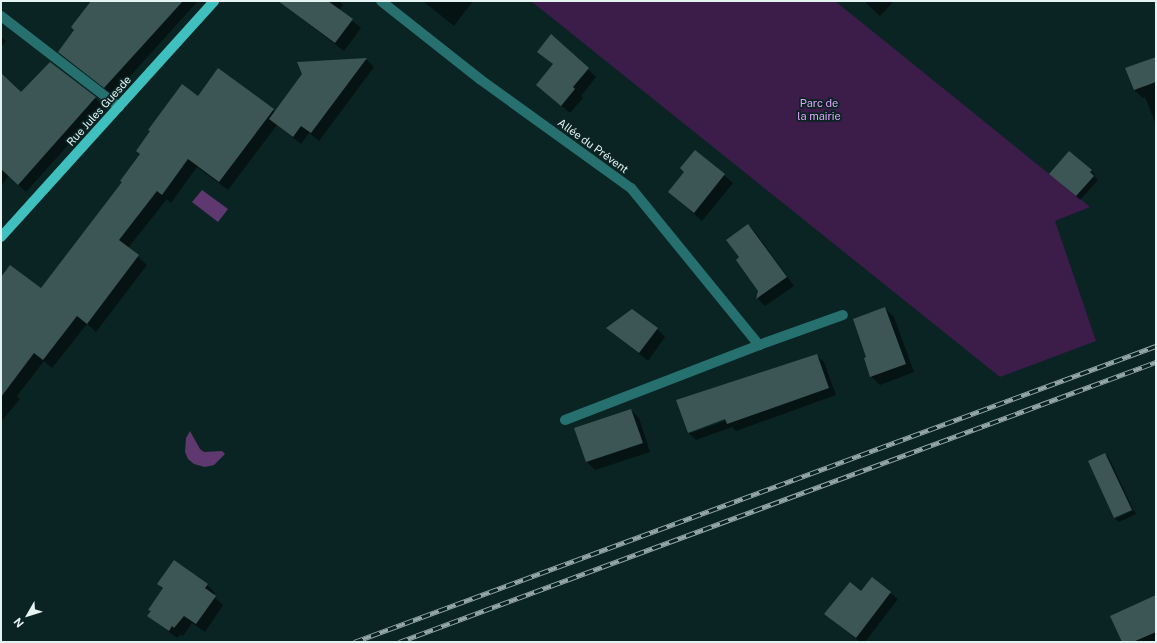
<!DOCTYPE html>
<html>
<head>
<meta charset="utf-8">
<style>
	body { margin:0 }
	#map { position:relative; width:1157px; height:643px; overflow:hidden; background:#0a2424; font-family:"Public Sans",sans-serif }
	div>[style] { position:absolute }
	.green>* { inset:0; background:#3c1c49 }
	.water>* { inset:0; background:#5f3870 }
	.shadow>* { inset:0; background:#0007 }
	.building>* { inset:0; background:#3c5655 }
	.minor>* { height:10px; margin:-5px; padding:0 5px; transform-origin:5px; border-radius:5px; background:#267170 }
	.major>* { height:10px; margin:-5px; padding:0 5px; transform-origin:5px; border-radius:5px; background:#3fbfbd }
	.rail>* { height:4.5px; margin-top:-2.25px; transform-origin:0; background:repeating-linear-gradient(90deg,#0a2424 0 9px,#95a7a7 0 18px); box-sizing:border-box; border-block:1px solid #95a7a7 }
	span { translate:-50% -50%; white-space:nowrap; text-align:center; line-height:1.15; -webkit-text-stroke:3.5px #0a2424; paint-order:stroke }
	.park-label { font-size:11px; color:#dfa5fa }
	.street-label { font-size:11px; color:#e5f3f3 }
	.frame { position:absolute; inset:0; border:2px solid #e5f3f3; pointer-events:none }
	.north { position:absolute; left:8px; top:595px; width:40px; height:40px; -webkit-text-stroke:3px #0a2424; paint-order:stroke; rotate:231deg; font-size:11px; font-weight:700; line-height:16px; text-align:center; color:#e5f3f3 }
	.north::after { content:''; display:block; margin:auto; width:14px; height:18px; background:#e5f3f3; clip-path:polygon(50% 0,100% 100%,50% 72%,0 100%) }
</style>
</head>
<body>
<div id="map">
	<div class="green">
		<div style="clip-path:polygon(531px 1px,835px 1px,1090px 207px,1055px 221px,1096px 341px,1000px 377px)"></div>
	</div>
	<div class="water">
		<div style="clip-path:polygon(202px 190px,228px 209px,218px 222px,192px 202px)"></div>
		<div style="clip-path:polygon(190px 431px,200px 449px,204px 452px,222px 451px,225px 454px,214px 465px,205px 467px,194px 464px,188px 459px,185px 452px,186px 438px)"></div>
	</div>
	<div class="shadow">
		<div style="clip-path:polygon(92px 1px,198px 1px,113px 95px,59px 52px,75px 31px)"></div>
		<div style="clip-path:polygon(278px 1px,339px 1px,343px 5px,339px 10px,361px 28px,344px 51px)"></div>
		<div style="clip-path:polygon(423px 1px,473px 1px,454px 26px)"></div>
		<div style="clip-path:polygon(864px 1px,894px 1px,880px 16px)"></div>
		<div style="clip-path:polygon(1px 37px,6px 41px,1px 47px)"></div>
		<div style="clip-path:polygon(538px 51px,588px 69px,596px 77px,581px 96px,583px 98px,570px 113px,546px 93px,554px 65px)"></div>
		<div style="clip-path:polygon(1156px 58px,1156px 125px,1145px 97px,1143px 98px,1134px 90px)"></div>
		<div style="clip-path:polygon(366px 59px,374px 67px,319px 141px,309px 133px,301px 144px,277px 125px,228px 190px,197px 167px,171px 203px,167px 199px,128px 248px,147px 265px,96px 332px,87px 324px,52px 368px,44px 361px,17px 396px,20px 399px,1px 422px,1px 278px,41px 289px,198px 97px,273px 110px,275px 112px,304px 74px,298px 63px)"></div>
		<div style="clip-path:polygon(1px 74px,21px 93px,95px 98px,103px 106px,26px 192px,9px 176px,1px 186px)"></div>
		<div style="clip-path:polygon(1069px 152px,1095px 175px,1094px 176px,1098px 180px,1080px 200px,1055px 178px)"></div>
		<div style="clip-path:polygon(724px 175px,733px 183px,702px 221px,669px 192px)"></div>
		<div style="clip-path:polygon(748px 225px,756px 233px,794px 286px,765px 306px,758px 299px,759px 291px,741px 258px)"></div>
		<div style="clip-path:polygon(885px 308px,894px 317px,914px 372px,880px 385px,871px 376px,868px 357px)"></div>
		<div style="clip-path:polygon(607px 328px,657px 329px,665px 337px,648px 361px)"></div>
		<div style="clip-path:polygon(evenodd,816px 355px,824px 362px,836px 395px,736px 431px,732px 427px,696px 440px,688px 432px,677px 400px,816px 355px,730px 417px,730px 419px,691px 433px,691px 430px,730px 417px)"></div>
		<div style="clip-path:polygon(631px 410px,639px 418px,650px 452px,595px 470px,587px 462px,575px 429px)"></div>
		<div style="clip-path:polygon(1105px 454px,1109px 458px,1133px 509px,1115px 518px,1089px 461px)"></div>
		<div style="clip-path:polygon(1134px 510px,1136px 514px,1119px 522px,1115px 519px)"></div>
		<div style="clip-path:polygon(872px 578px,898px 599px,865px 642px,860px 642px,825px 614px,861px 593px)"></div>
		<div style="clip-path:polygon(158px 584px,207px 585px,215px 593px,213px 596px,223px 605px,205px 632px,192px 623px,183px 636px,181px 634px,177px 638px,149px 616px,152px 612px,149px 609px,164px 590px)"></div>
		<div style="clip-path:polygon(1156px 599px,1156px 642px,1123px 642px)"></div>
	</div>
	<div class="building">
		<div style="clip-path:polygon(91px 1px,183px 1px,104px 88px,58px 52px,74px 30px,71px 27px)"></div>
		<div style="clip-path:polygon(278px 1px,328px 1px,353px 19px,335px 43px)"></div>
		<div style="clip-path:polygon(551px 34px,589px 68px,573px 87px,575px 89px,561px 106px,536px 85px,553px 64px,537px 52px)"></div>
		<div style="clip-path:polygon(1156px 57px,1156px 82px,1134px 90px,1125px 68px)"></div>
		<div style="clip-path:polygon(367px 58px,311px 133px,301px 126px,293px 137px,269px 119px,302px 74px,297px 62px)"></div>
		<div style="clip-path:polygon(50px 62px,96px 97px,18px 185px,1px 169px,1px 73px,21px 92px)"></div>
		<div style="clip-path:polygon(218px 68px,274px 109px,219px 182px,188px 159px,162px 195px,157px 191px,119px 240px,139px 255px,87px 324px,77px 316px,43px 360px,34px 353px,1px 397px,1px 277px,10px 265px,41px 288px,122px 182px,120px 181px,140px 154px,136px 151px,150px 131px,148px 130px,182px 84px,198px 96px)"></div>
		<div style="clip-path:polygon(695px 150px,725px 174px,694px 213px,668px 192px,684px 172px,680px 168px)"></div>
		<div style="clip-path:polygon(1069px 151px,1092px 170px,1090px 172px,1094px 176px,1076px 196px,1049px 174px)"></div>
		<div style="clip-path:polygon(748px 224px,787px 277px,756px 299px,758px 291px,736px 260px,739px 257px,726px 240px)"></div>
		<div style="clip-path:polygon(885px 307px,906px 364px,870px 377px,864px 358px,866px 357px,853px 319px)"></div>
		<div style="clip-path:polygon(632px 309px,658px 328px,639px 353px,606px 328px)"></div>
		<div style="clip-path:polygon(817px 354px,829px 388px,727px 424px,725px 419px,688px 433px,676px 400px)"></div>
		<div style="clip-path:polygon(631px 409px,643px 443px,586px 462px,574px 428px)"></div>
		<div style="clip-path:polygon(1105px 453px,1132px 510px,1114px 518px,1088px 461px)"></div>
		<div style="clip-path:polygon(174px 560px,208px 584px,205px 588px,216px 596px,196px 624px,184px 616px,174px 628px,172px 626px,169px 631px,147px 616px,151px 611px,148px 610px,163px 588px,157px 584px)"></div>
		<div style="clip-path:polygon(872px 577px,891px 592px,856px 638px,824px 614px,850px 582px,861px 591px)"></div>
		<div style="clip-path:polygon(1156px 595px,1156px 632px,1133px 642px,1122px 642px,1110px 616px)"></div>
	</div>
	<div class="minor">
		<div style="left:381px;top:1px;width:127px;rotate:38.3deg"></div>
		<div style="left:481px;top:80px;width:185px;rotate:35.8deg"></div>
		<div style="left:631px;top:188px;width:203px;rotate:50.8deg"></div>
		<div style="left:1px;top:16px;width:149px;rotate:37.6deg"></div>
		<div style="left:565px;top:420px;width:208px;rotate:-21.1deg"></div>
		<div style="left:759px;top:345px;width:89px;rotate:-19.7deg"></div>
	</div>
	<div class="major">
		<div style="left:1px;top:237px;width:318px;rotate:-47.9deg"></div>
	</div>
	<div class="rail">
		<div style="left:354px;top:642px;width:855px;rotate:-20.26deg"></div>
		<div style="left:399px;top:642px;width:807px;rotate:-20.3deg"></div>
	</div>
	<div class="park-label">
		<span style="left:819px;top:110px">Parc de<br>la mairie</span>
	</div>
	<div class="street-label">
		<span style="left:99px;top:111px;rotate:-48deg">Rue Jules Guesde</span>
		<span style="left:593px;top:146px;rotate:36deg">Allée du Prévent</span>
	</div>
	<div class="frame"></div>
	<div class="north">N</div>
</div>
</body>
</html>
